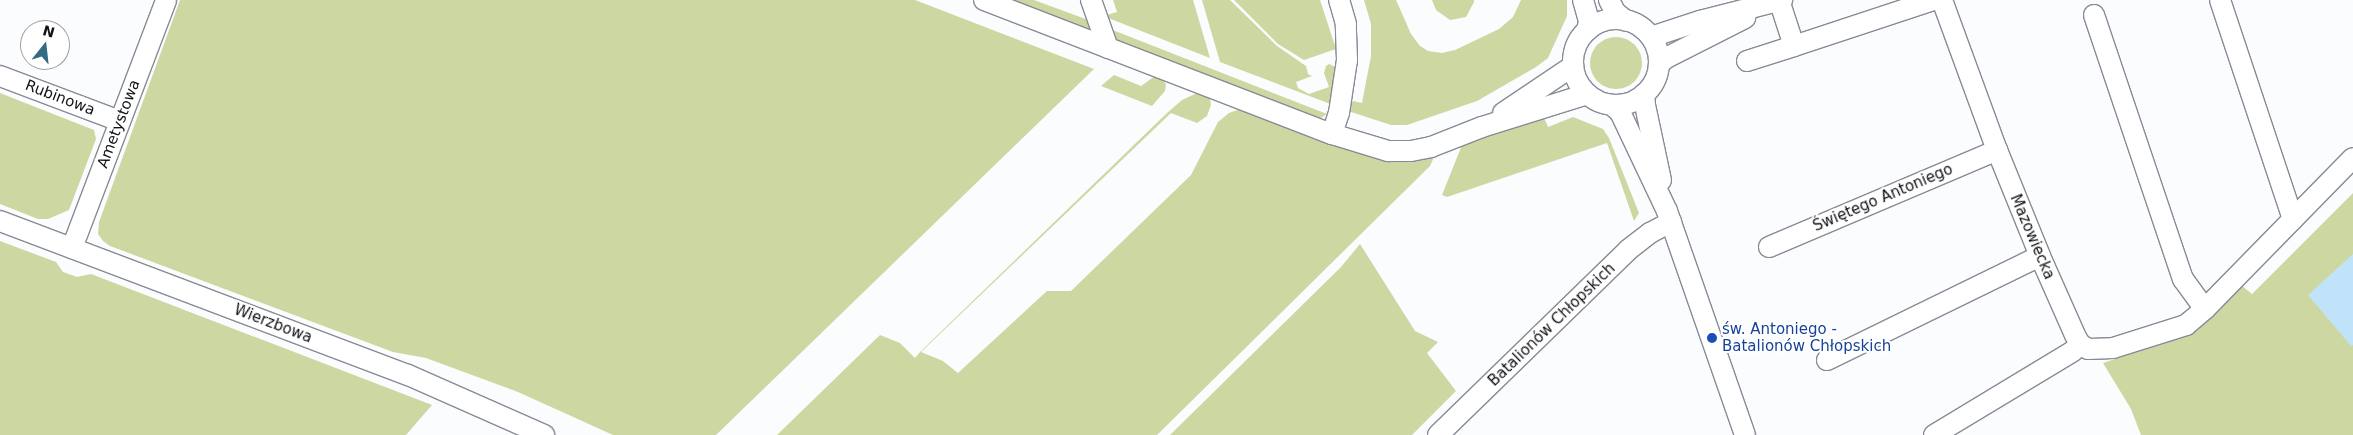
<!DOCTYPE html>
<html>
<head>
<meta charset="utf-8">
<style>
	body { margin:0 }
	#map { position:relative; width:2353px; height:435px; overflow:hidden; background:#fbfcfe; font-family:"DejaVu Sans",sans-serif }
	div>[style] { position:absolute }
	.green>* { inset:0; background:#ccd7a1 }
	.round { border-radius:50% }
	.water>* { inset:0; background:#c1e3f9 }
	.roads { filter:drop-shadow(1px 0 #878b95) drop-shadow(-1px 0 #878b95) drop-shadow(0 1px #878b95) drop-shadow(0 -1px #878b95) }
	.minor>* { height:20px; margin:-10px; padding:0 10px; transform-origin:10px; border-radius:10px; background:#fff }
	.minor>.ring { margin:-10px; padding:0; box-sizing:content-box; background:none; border:20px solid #fff; border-radius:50% }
	.dots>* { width:14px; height:14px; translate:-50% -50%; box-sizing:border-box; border:2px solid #fff; border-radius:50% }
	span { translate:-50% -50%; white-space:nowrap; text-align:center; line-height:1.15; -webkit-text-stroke:4px #fff; paint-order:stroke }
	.street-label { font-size:15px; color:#121317 }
	.transit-label { font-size:15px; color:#164399 }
	.left { translate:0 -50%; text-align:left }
	.north { position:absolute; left:20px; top:20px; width:50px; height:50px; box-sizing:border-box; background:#fff; border:1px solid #a0a1a2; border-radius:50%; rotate:16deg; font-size:14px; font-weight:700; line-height:20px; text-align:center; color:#121317 }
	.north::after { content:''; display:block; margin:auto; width:18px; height:22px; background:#336b85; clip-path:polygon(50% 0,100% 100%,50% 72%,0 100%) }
</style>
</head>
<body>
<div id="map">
	<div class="green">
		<div style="clip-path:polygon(180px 0,915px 0,1094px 69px,716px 435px,613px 435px,518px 392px,426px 358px,393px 352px,110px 246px,103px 241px,98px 234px,99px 222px)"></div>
		<div style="clip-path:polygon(1008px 0,1034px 0,1091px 21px,1094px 33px)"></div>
		<div style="clip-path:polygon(1113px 0,1193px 0,1210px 58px,1103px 16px,1117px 12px)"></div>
		<div style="clip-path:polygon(1202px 0,1230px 0,1277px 46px,1306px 66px,1308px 74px,1312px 76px,1296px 82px,1298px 88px,1309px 94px,1329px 87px,1324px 73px,1326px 66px,1329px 64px,1340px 69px,1333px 105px,1220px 62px)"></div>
		<div style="clip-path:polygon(1234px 0,1320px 0,1336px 49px,1304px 60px,1278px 44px)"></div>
		<div style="clip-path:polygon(1364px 0,1396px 0,1411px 34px,1420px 46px,1428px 51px,1442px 53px,1455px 50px,1499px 29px,1513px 17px,1521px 0,1567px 0,1567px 16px,1548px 58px,1536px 67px,1477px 101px,1407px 125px,1391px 125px,1345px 110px,1346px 105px,1353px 101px,1362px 103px,1371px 56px,1371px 24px)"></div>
		<div style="clip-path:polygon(1432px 0,1474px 0,1474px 2px,1466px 17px,1450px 20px,1436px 10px)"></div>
		<div style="clip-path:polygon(1105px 27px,1327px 114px,1319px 119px,1108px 38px)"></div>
		<div class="round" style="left:1590px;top:37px;width:52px;height:52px"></div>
		<div style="clip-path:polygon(1114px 75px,1141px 86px,1155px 76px,1162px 79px,1166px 84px,1165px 91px,1152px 106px,1101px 86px)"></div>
		<div style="clip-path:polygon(0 93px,94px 130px,96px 139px,69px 210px,48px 219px,38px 219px,0 204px)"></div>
		<div style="clip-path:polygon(1197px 93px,1210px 98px,1211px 105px,1207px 116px,1197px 123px,1171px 113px,921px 352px,943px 361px,958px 373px,1047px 291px,1071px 291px,1191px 175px,1218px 122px,1229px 113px,1240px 109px,1359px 153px,1386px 160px,1409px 161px,1435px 155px,1430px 166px,1157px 435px,777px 435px,880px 335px,900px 343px,915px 358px,920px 352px,1167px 113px,1182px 100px)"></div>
		<div style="clip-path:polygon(1543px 115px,1548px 127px,1573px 117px,1603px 129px,1609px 138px,1639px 213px,1634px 221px,1607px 143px,1447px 197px,1442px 195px,1462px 145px)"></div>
		<div style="clip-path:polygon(2353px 193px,2353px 435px,2141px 435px,2131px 409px,2103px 363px,2195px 332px,2241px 285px,2252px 294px)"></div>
		<div style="clip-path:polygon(0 241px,56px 262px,63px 272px,77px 277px,91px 274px,432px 405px,406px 435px,0 435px)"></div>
		<div style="clip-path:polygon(1360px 244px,1415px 331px,1438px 342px,1427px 353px,1456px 391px,1412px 435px,1170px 435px,1341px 267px)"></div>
	</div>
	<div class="water">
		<div style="clip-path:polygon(2353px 254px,2353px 345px,2351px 346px,2308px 295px)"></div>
	</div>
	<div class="roads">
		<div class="minor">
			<div style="left:984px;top:0;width:373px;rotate:21.1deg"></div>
			<div style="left:1332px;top:134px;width:59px;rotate:16.9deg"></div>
			<div style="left:1388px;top:151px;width:23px"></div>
			<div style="left:1411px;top:151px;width:20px;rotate:-11deg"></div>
			<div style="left:1431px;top:147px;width:55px;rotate:-21.4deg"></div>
			<div style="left:1482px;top:127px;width:110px;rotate:-17.4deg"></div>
			<div style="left:1091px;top:0;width:51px;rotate:70.5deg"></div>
			<div style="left:1583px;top:0;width:22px;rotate:74deg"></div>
			<div style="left:1589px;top:21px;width:10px;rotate:101deg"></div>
			<div style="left:1609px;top:0;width:13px;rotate:63deg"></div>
			<div style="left:1615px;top:12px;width:14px;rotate:39deg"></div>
			<div style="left:1779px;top:0;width:48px;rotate:71.9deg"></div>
			<div style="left:1794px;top:46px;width:146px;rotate:-18.3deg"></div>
			<div style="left:1942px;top:0;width:160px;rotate:69.9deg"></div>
			<div style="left:1997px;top:150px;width:114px;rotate:67.9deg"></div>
			<div style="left:2040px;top:256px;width:86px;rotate:66.1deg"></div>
			<div style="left:2075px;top:335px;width:10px;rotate:61deg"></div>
			<div style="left:2080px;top:344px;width:9px;rotate:32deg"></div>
			<div style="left:2088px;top:349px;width:25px;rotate:-2deg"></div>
			<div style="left:2113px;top:348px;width:77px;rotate:-17.5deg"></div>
			<div style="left:2186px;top:325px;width:25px;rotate:-40deg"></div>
			<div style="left:2205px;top:309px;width:211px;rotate:-45.6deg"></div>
			<div style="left:2220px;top:0;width:231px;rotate:71.6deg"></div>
			<div style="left:2094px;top:15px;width:279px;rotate:71.4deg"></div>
			<div style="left:2183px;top:279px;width:37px;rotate:54deg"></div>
			<div class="ring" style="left:1573px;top:19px;width:66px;height:66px"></div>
			<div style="left:1651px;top:37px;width:52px;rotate:-18.1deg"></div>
			<div style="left:1700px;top:21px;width:85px;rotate:-14.4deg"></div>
			<div style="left:1747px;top:61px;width:49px;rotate:-17.7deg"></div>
			<div style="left:1659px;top:64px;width:9px;rotate:-41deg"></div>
			<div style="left:1666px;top:58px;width:89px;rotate:-26.9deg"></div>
			<div style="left:0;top:76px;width:128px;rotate:20.6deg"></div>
			<div style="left:1644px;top:94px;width:11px;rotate:85deg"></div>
			<div style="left:1645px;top:105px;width:77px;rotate:78deg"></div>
			<div style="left:1613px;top:106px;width:9px;rotate:41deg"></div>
			<div style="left:1620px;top:112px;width:110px;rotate:64.6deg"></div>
			<div style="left:1667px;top:211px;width:237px;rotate:70.8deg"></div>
			<div style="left:1503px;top:113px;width:84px;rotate:-33.9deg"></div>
			<div style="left:1332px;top:134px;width:22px;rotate:-72deg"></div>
			<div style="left:1339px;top:113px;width:54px;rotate:-81.4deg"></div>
			<div style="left:1347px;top:60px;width:36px;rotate:-92deg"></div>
			<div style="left:1346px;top:24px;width:25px;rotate:-106deg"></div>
			<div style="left:0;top:221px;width:436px;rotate:20.7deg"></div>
			<div style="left:408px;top:375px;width:149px;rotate:23.8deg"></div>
			<div style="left:1769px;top:247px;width:248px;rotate:-23deg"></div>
			<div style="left:72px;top:248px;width:265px;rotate:-69.2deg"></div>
			<div style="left:1827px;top:360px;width:237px;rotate:-26deg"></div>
			<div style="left:1438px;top:435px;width:265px;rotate:-44.2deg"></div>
			<div style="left:1628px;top:250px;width:28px;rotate:-38deg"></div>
			<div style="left:1650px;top:233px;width:24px;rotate:-28deg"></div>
			<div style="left:1934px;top:435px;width:162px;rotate:-31.1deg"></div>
			<div style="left:2073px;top:351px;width:10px;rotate:-45deg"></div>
		</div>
	</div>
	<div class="dots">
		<div style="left:1712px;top:338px;background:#1a4fb4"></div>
	</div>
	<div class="street-label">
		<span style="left:60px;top:98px;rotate:21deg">Rubinowa</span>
		<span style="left:119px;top:124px;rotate:-69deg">Ametystowa</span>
		<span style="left:1883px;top:198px;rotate:-23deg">Świętego Antoniego</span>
		<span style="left:2032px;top:237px;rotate:67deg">Mazowiecka</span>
		<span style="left:273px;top:324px;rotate:21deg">Wierzbowa</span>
		<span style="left:1552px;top:325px;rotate:-44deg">Batalionów Chłopskich</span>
	</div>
	<div class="transit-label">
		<span class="left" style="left:1722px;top:338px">św. Antoniego -<br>Batalionów Chłopskich</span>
	</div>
	<div class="north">N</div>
</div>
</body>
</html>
